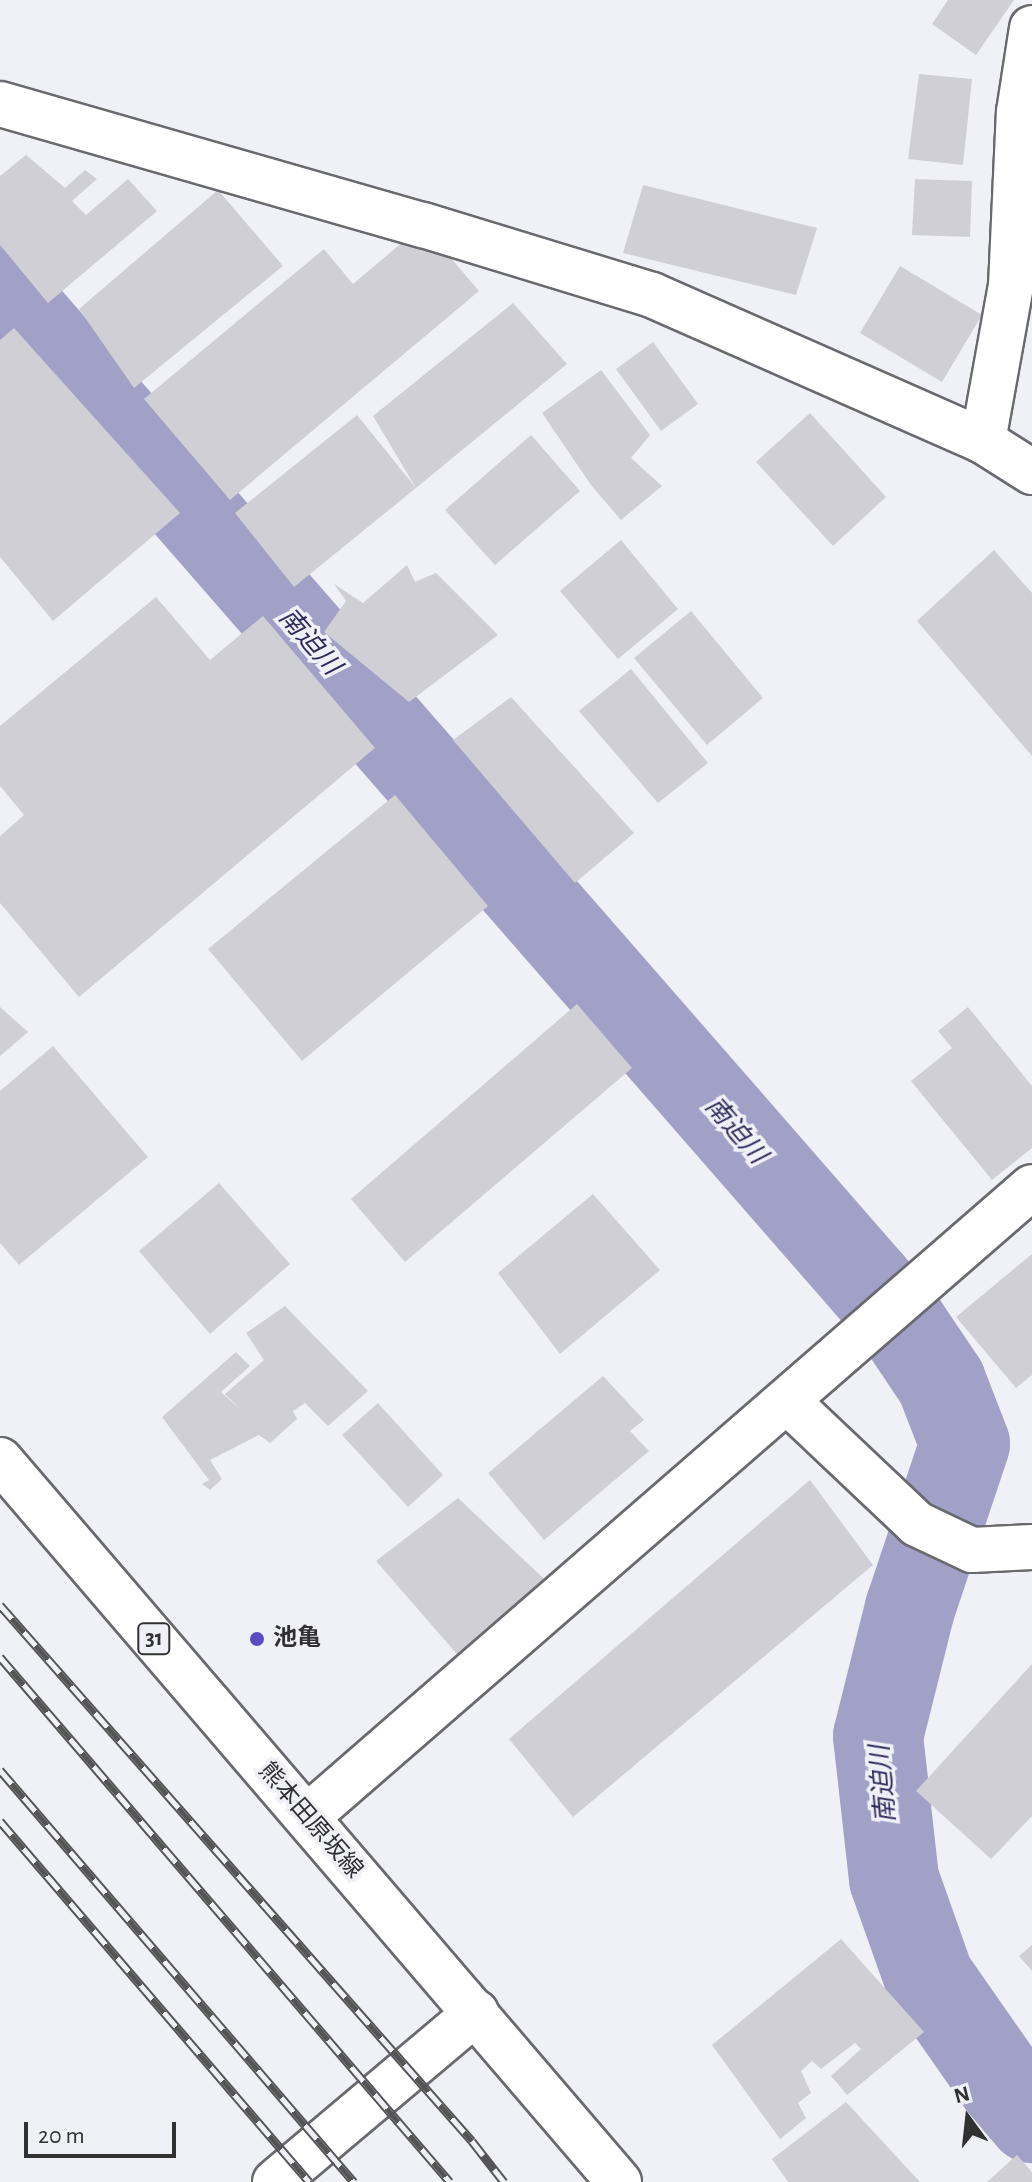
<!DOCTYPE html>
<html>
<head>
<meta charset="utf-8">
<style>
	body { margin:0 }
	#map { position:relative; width:1032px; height:2182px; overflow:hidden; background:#f0f0f7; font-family:"Alegreya Sans","Noto Sans JP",sans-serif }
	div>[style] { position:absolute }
	.river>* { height:90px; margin:-45px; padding:0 45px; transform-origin:45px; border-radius:45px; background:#a1a1c8 }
	.building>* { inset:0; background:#cfcfd5 }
	.roads { filter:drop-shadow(2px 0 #69696f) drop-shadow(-2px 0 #69696f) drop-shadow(0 2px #69696f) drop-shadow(0 -2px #69696f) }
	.minor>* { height:44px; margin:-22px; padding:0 22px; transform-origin:22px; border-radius:22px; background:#fff }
	.major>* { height:44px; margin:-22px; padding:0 22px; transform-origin:22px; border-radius:22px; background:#fff }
	.rail>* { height:9px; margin-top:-4.5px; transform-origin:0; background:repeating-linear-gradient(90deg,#f0f0f7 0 18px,#555558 0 36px); box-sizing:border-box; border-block:2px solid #555558 }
	.dots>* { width:22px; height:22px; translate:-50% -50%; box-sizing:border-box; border:4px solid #f0f0f7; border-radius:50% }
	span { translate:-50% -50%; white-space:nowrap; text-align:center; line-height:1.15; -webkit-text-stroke:7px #f0f0f7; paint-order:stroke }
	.shield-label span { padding:2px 6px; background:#f0f0f7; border:2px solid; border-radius:6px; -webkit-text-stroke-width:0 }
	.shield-label { font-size:22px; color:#313133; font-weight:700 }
	.poi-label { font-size:24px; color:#313133; font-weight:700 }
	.left { translate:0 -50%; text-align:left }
	.street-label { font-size:24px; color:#313133 }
	.water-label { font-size:26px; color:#2f295c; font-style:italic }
	.north { position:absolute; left:928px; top:2078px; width:80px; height:80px; -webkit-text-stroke:6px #f0f0f7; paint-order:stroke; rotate:345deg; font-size:22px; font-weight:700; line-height:32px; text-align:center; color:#313133 }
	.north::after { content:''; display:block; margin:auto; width:28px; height:36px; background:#313133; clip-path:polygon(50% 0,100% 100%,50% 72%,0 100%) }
	.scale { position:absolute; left:24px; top:2122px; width:152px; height:36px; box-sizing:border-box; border:4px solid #313133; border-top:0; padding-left:10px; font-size:24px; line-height:28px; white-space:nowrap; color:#313133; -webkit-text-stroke:6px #f0f0f7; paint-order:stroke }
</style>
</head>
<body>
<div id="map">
	<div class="river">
		<div style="left:0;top:288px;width:1322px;rotate:48.9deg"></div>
		<div style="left:869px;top:1284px;width:52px;rotate:50.5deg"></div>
		<div style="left:902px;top:1324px;width:70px;rotate:56.1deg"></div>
		<div style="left:941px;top:1382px;width:66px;rotate:68.8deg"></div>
		<div style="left:965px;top:1444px;width:173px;rotate:108.5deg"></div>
		<div style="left:910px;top:1608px;width:132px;rotate:104deg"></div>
		<div style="left:878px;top:1736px;width:144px;rotate:83.6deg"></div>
		<div style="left:894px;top:1879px;width:105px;rotate:70.5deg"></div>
		<div style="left:929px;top:1978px;width:129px;rotate:55.1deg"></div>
		<div style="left:1003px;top:2084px;width:45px;rotate:49.5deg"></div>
	</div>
	<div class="building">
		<div style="clip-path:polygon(948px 0,1014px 0,976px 55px,932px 24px)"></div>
		<div style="clip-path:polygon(919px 74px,972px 79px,963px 165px,908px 159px)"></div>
		<div style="clip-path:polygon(26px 155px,65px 188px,85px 170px,97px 179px,72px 201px,86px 215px,128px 179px,157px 211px,48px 303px,0 245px,0 176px)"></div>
		<div style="clip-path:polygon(915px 179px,972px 181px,970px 237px,912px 235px)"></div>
		<div style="clip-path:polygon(643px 185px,817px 228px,796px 295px,623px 253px)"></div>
		<div style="clip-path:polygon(218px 190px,283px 266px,134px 388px,79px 309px)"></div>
		<div style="clip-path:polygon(423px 225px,479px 291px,230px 500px,144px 399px,324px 249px,353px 284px)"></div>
		<div style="clip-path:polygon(900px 266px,982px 315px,942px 382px,860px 333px)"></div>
		<div style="clip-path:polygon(513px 303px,567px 364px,416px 488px,373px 416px)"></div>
		<div style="clip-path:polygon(14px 328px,180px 513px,53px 621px,0 557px,0 340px)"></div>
		<div style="clip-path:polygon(653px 342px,698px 404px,661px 431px,616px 369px)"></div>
		<div style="clip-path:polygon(601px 370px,650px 435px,631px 458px,662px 486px,621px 520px,591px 485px,542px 413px)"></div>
		<div style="clip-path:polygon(810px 413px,886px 497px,833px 546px,756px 462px)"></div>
		<div style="clip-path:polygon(357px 415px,416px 488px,294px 587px,235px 513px)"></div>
		<div style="clip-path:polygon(531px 435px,580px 491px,495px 565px,445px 510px)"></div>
		<div style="clip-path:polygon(621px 540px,678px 609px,618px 659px,560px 591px)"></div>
		<div style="clip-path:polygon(994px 550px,1032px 593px,1032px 756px,917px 621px)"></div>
		<div style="clip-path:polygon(407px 565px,415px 582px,436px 573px,498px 635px,409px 702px,324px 632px,346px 601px,334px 584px,363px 603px)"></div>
		<div style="clip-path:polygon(156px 597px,210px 660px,263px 616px,375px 748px,79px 997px,0 903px,0 836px,24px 815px,0 786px,0 726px)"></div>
		<div style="clip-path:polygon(691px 611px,763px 698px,707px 745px,634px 658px)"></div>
		<div style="clip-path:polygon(631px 669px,708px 763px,658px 803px,579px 711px)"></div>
		<div style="clip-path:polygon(511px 697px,634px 833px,575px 883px,453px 740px)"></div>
		<div style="clip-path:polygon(395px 795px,488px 906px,302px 1061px,208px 949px)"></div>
		<div style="clip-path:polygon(577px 1004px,632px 1068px,405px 1262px,351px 1199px)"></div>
		<div style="clip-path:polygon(0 1007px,28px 1032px,0 1056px)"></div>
		<div style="clip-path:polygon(968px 1007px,1032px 1086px,1032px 1148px,992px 1180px,911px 1081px,952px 1048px,938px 1031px)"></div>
		<div style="clip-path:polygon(53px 1046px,148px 1157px,19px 1265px,0 1243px,0 1091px)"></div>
		<div style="clip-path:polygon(219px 1183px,290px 1264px,210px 1334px,139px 1251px)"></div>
		<div style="clip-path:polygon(593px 1194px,660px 1270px,560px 1354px,498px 1273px)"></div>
		<div style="clip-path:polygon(1032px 1254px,1032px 1375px,1016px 1388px,956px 1317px)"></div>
		<div style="clip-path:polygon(285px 1306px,368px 1391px,328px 1426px,305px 1403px,293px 1411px,297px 1419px,270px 1443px,259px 1435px,210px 1460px,222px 1479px,210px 1490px,202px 1484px,209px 1480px,162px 1417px,236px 1352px,250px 1366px,221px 1392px,241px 1410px,225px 1394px,264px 1360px,246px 1333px)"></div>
		<div style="clip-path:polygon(603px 1376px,644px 1420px,630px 1431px,649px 1451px,544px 1540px,488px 1473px)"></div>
		<div style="clip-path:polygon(378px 1403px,443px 1475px,408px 1507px,342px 1435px)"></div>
		<div style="clip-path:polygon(810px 1480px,873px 1565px,573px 1817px,509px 1739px)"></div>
		<div style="clip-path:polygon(458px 1498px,555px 1589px,469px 1668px,376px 1561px)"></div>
		<div style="clip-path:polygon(1032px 1664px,1032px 1816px,991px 1859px,916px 1791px)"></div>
		<div style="clip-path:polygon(841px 1939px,924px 2032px,847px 2095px,831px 2076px,861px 2049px,855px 2043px,821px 2069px,812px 2061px,801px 2071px,811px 2093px,798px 2103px,806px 2118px,780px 2139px,712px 2045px)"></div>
		<div style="clip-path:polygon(1032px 1945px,1032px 1971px,1019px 1956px)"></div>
		<div style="clip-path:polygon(846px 2102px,920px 2182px,788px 2182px,772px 2159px)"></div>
		<div style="clip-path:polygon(1017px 2155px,1032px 2172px,1032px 2182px,987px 2182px)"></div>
	</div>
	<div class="roads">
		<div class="minor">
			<div style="left:0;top:104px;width:440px;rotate:16deg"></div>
			<div style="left:423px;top:225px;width:239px;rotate:17deg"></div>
			<div style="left:652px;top:295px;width:362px;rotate:23.8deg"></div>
			<div style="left:983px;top:441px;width:58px;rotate:32.3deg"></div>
			<div style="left:983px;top:441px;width:158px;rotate:-79.8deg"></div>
			<div style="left:1011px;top:286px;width:174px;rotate:-87.4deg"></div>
			<div style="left:1019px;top:112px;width:85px;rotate:-81.2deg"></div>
			<div style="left:787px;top:1401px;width:179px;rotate:43.4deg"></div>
			<div style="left:917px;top:1524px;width:61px;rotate:25.3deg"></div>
			<div style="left:972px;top:1550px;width:60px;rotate:-2.9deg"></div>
			<div style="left:307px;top:1817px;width:960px;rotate:-40.99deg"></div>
			<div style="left:275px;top:2182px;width:263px;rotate:-40.1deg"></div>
		</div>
		<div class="major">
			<div style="left:0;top:1460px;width:951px;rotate:49.39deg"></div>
		</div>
	</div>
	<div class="rail">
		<div style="left:0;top:1605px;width:714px;rotate:48.63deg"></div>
		<div style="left:472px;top:2141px;width:52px;rotate:52deg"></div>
		<div style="left:0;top:1657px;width:691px;rotate:49.4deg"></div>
		<div style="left:0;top:1770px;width:543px;rotate:49.33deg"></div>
		<div style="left:0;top:1821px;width:475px;rotate:49.4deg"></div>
	</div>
	<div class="dots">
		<div style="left:257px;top:1639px;background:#5d4ac2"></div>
	</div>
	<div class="shield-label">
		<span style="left:154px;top:1639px">31</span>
	</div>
	<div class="poi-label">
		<span class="left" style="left:273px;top:1639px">池亀</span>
	</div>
	<div class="street-label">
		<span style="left:310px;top:1821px;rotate:49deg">熊本田原坂線</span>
	</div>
	<div class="water-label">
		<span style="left:309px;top:642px;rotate:49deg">南迫川</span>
		<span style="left:735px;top:1131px;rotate:49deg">南迫川</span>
		<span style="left:884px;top:1784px;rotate:-95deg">南迫川</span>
	</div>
	<div class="north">N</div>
	<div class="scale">20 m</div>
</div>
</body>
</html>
